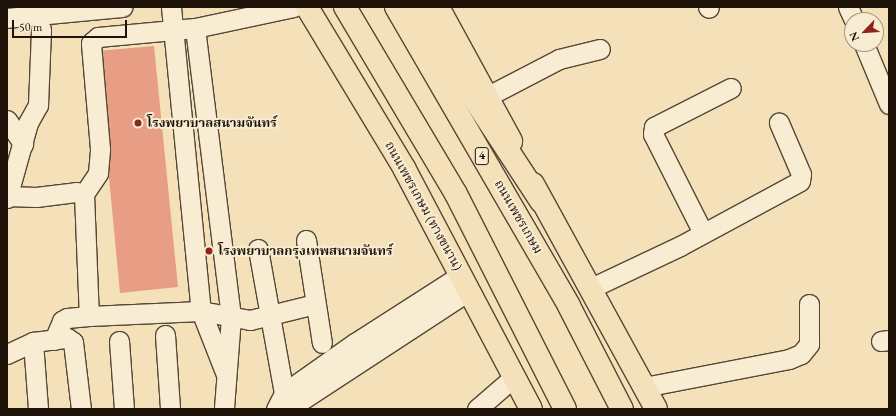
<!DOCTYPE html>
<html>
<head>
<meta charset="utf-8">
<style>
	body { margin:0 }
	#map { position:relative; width:896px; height:416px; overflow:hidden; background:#f5e1b9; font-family:"EB Garamond","Noto Serif Thai",serif }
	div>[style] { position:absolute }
	.building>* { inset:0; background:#e89d85 }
	.roads { filter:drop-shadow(1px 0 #544736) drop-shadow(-1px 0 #544736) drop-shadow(0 1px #544736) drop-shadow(0 -1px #544736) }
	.minor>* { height:19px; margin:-9.5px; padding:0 9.5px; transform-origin:9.5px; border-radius:9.5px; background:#f8ecd2 }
	.major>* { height:22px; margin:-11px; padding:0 11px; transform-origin:11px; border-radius:11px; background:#f5e1b9 }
	.highway>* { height:22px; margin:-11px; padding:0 11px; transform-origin:11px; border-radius:11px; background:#f5e1b9 }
	.dots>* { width:11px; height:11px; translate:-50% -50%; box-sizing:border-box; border:2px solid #f8ecd2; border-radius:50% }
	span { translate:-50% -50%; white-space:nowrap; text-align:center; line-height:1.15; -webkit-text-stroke:4px #f8ecd2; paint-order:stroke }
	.shield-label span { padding:1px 3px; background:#f8ecd2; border:1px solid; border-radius:3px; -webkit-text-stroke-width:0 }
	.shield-label { font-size:12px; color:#1f140a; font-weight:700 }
	.poi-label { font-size:13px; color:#1f140a; font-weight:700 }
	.left { translate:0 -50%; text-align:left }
	.street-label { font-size:13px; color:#1f140a }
	.frame { position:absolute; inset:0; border:8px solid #1f140a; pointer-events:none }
	.north { position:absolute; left:844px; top:12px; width:40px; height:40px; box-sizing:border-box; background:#f8ecd2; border:1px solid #a19682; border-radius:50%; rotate:245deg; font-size:11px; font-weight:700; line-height:16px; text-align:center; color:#1f140a }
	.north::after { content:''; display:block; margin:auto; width:14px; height:18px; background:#8f2418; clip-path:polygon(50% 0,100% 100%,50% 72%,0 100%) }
	.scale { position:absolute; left:12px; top:20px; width:115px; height:18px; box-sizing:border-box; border:2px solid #1f140a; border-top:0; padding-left:5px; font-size:12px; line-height:14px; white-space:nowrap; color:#1f140a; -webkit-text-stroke:3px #f8ecd2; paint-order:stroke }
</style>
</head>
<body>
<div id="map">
	<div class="building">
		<div style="clip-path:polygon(154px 46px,178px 287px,120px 293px,97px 51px)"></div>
	</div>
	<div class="roads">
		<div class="minor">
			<div style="left:171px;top:7px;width:305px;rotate:84.4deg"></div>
			<div style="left:201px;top:311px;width:66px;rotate:68.5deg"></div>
			<div style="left:708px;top:7px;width:1px;rotate:45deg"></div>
			<div style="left:848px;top:7px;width:14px;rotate:65deg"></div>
			<div style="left:7px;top:18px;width:116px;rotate:-5.5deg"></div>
			<div style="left:195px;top:28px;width:291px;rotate:82.9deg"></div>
			<div style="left:231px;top:317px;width:92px;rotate:94.4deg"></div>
			<div style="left:864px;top:44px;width:65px;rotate:67.4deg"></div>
			<div style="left:488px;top:96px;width:80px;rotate:-27.5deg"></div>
			<div style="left:559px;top:59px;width:42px;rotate:-13.7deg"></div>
			<div style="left:7px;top:120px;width:29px;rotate:56deg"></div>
			<div style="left:84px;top:194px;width:25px;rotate:-56deg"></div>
			<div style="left:98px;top:173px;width:24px;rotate:-85deg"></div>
			<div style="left:100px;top:149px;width:106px;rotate:-94.9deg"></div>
			<div style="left:91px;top:43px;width:9px;rotate:-41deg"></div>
			<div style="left:98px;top:37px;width:97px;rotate:-5.3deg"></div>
			<div style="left:195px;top:28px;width:101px;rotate:-12deg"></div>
			<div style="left:7px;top:196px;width:29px;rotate:2deg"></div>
			<div style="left:36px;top:197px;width:40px;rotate:-7.1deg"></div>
			<div style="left:76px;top:192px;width:8px;rotate:14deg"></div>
			<div style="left:84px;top:194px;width:122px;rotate:87.7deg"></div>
			<div style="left:89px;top:316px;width:112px;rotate:-2.6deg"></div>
			<div style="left:201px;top:311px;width:50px;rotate:10.4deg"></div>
			<div style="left:250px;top:320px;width:67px;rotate:-13.8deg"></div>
			<div style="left:7px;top:198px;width:78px;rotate:-74.4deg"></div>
			<div style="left:28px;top:123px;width:21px;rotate:-61deg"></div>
			<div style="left:38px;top:105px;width:76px;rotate:-87.7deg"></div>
			<div style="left:703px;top:233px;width:111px;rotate:-116.8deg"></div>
			<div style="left:653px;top:134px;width:7px;rotate:-82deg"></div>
			<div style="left:654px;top:127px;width:86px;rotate:-26.9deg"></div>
			<div style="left:306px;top:240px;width:104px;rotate:81.2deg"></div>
			<div style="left:258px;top:249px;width:146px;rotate:79.8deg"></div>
			<div style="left:284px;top:393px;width:11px;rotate:45deg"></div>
			<div style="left:591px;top:288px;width:98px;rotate:-25.3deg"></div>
			<div style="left:680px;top:246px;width:136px;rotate:-28.4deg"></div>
			<div style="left:800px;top:181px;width:7px;rotate:-82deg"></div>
			<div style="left:801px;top:174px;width:56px;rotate:-113.3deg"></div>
			<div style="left:165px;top:335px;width:74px;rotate:86.1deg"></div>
			<div style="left:54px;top:340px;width:21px;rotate:-67deg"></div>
			<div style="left:62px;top:321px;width:6px;rotate:-31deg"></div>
			<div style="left:67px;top:318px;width:22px;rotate:-5deg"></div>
			<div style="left:119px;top:341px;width:68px;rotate:85.8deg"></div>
			<div style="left:881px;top:341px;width:8px;rotate:-7deg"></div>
			<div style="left:33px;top:342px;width:67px;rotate:85.7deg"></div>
			<div style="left:7px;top:354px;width:29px;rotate:-25deg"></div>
			<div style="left:33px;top:342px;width:34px;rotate:-7deg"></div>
			<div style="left:67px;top:338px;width:7px;rotate:34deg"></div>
			<div style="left:73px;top:342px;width:67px;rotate:83.2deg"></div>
			<div style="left:644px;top:387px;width:148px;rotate:-10.9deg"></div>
			<div style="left:789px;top:359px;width:13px;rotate:-23deg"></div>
			<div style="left:801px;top:354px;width:13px;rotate:-51deg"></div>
			<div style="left:809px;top:344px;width:40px;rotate:-90deg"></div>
			<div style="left:276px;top:409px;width:18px;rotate:-63deg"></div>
			<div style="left:284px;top:393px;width:87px;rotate:-35.2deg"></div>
			<div style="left:355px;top:343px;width:126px;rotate:-32.7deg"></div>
			<div style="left:288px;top:409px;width:215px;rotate:-33.2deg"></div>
			<div style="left:477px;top:409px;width:49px;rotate:-40.9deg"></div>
		</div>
		<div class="major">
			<div style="left:307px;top:7px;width:188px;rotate:58.9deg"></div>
			<div style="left:404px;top:168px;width:272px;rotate:62.2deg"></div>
			<div style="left:438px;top:7px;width:153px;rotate:61.4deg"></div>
			<div style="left:533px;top:184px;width:256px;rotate:61.3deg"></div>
		</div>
		<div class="highway">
			<div style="left:345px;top:7px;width:217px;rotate:59.3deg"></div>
			<div style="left:456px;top:194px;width:241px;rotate:63.1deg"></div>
			<div style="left:396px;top:7px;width:345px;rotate:59.9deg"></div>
			<div style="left:569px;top:306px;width:116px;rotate:62.8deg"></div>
			<div style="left:414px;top:7px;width:232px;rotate:56.8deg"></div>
		</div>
	</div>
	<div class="dots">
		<div style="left:138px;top:123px;background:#8f2418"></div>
		<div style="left:209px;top:251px;background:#8f2418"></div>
	</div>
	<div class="shield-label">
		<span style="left:482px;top:156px">4</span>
	</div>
	<div class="poi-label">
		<span class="left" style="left:147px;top:123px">โรงพยาบาลสนามจันทร์</span>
		<span class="left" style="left:218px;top:251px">โรงพยาบาลกรุงเทพสนามจันทร์</span>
	</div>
	<div class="street-label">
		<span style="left:423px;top:206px;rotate:61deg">ถนนเพชรเกษม (ทางขนาน)</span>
		<span style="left:518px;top:217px;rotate:60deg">ถนนเพชรเกษม</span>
	</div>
	<div class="frame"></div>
	<div class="north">N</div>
	<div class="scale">50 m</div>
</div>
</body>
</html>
